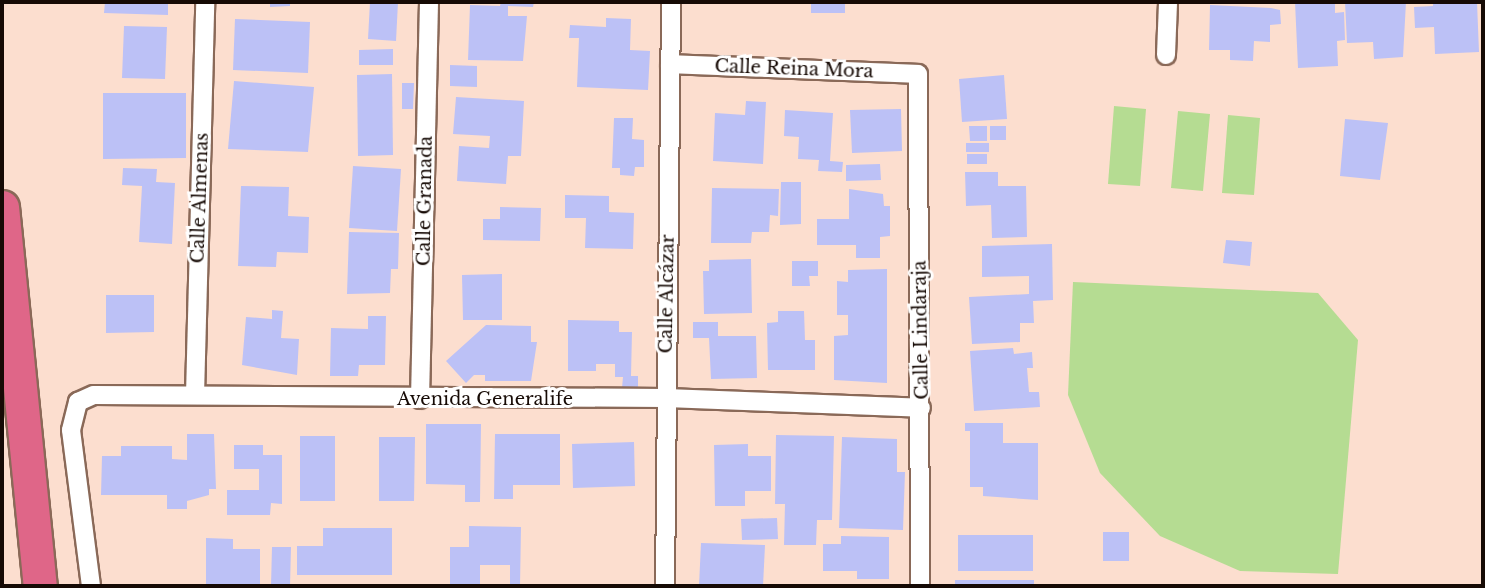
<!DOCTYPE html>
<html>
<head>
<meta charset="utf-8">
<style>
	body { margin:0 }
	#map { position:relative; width:1485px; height:588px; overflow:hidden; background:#fcdecf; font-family:"Libre Baskerville",serif }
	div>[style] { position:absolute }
	.green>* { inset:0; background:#b5dc92 }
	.building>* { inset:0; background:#bcc1f6 }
	.roads { filter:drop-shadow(2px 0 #8a6958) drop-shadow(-2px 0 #8a6958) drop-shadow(0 2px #8a6958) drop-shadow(0 -2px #8a6958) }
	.street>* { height:18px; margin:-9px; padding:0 9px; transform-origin:9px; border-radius:9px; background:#fff }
	.highway>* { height:33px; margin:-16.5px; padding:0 16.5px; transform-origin:16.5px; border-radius:16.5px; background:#df6688 }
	span { translate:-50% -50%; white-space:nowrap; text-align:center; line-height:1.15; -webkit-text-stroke:6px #fff; paint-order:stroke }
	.street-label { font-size:18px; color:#160a05 }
	.frame { position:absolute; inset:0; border:4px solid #160a05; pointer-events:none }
</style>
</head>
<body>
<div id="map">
	<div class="green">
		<div style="clip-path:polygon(1114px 106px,1146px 109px,1140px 186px,1108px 184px)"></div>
		<div style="clip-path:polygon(1178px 111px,1210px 114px,1203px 191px,1171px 188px)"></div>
		<div style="clip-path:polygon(1228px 115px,1260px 118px,1254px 195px,1222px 193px)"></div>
		<div style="clip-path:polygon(1073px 282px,1318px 293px,1358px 340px,1338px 574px,1240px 571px,1160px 536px,1100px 473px,1068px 395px)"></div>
	</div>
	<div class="building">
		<div style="clip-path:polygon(105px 2px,168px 2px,168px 15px,104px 13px)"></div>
		<div style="clip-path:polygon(270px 2px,290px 2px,290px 6px,270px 7px)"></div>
		<div style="clip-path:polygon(370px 2px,398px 2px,396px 41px,368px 39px)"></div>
		<div style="clip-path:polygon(501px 2px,534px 2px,533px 7px,508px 6px,508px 16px,527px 16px,523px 61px,468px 60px,470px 5px,500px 6px)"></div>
		<div style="clip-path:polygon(811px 2px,845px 2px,845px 13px,811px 13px)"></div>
		<div style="clip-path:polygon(1295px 2px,1335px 2px,1335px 13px,1344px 12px,1345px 40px,1337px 41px,1338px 66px,1298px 68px)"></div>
		<div style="clip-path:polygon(1345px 2px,1406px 2px,1403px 57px,1374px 59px,1373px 42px,1347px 43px)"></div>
		<div style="clip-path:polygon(1433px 2px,1477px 2px,1479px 52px,1435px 54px,1434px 27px,1415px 28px,1414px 7px,1433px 6px)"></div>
		<div style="clip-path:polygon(1210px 5px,1271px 8px,1280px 10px,1281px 24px,1270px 25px,1270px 42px,1254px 41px,1253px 61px,1230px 60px,1230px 50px,1209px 50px)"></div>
		<div style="clip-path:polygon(606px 18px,631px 19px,630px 50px,650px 51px,648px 90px,577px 87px,579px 38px,569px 38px,570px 25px,606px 27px)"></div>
		<div style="clip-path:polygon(235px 19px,310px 22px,308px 73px,233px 70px)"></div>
		<div style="clip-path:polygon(124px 26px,167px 27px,165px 79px,122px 78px)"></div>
		<div style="clip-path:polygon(393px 49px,393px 65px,359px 65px,359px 50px)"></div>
		<div style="clip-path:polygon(450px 65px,477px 66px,477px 87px,450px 86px)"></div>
		<div style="clip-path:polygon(392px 74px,393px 155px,358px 156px,357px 75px)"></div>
		<div style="clip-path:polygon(1004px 75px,1007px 119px,962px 122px,959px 79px)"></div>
		<div style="clip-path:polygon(234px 81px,314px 87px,308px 152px,228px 149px)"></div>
		<div style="clip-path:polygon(402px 83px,414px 83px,413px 109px,402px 109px)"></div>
		<div style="clip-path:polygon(103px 93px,186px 93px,186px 158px,103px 159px)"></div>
		<div style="clip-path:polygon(456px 97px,524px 101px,521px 156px,508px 156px,506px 184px,457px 181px,459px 146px,489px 148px,490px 136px,453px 134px)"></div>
		<div style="clip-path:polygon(746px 101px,766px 102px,763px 164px,713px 161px,715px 113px,745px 115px)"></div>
		<div style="clip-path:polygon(901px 109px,902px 151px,852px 153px,850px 110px)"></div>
		<div style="clip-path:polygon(785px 110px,833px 113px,830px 161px,843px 162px,842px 172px,818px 171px,819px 160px,798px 159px,799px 137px,784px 136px)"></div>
		<div style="clip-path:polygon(614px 118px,633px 118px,632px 139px,644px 140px,644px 167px,635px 167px,634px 176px,620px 175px,620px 168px,612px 168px)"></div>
		<div style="clip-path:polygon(1345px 119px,1388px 123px,1380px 180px,1340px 176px)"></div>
		<div style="clip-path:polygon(969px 126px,987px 126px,987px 141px,970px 141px)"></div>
		<div style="clip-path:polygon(990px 126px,1006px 126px,1006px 140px,990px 140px)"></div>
		<div style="clip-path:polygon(966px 143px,989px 143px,989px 152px,966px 152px)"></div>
		<div style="clip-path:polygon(967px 154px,987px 154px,987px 164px,967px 164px)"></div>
		<div style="clip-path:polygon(880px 164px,881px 180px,846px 181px,846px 165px)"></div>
		<div style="clip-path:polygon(353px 166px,401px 169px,397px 231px,349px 228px)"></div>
		<div style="clip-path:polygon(123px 168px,157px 169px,156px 182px,175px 183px,172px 244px,139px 242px,142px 186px,122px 185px)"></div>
		<div style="clip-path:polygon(965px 172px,998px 172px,998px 186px,1026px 186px,1027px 237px,992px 238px,991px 205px,966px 206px)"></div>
		<div style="clip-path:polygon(781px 182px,801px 182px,801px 224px,780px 225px)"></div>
		<div style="clip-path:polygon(241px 186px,289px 187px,288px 216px,309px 217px,308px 253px,277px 252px,276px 267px,238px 266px)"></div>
		<div style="clip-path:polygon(712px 188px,779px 189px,778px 216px,770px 215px,769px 232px,752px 232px,751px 243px,711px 243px)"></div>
		<div style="clip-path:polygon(849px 189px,883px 194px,884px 206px,890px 206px,890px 236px,880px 237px,880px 258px,856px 258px,856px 245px,817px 245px,817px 219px,849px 219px)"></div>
		<div style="clip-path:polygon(565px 195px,609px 196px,609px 212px,634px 213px,633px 249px,585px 248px,586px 218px,565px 218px)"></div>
		<div style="clip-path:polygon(500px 207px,541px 208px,540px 241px,483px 240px,483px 219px,500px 219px)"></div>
		<div style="clip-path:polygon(349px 232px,399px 233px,398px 269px,391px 269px,390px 293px,347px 294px)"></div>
		<div style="clip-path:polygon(1226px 240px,1252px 242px,1250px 266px,1223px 263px)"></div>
		<div style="clip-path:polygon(1052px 244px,1053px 300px,1033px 301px,1034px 323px,1020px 323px,1020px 342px,972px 344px,969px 297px,1029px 294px,1029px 276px,982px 277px,982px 246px)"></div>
		<div style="clip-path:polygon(751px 259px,752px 313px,704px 314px,703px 271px,709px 271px,709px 260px)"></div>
		<div style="clip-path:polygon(792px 261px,818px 261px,818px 276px,809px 276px,810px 286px,792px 286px)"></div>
		<div style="clip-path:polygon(887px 269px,887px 383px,834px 380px,834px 336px,848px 335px,848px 315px,837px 315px,837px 281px,848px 282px,848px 270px)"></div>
		<div style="clip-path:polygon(502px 274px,502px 320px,463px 320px,462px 275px)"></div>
		<div style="clip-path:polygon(106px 295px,154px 295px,154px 332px,106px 333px)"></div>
		<div style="clip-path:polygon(272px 310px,283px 311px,281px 338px,299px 339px,297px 375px,242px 365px,246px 317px,272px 319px)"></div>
		<div style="clip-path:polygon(778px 311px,804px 311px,805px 340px,815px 340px,815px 370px,768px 370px,767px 323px,778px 322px)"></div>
		<div style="clip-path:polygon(368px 316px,386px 316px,385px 365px,359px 365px,358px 376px,330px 376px,331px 328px,368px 329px)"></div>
		<div style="clip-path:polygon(568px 320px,619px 321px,619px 332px,632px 332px,631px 376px,638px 376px,638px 388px,622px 388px,623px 377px,615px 377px,615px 364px,596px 364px,596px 371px,568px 371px)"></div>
		<div style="clip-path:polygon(693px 322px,718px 322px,718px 336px,756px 336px,757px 378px,711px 379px,709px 338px,693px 338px)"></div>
		<div style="clip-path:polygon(486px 325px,531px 326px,531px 342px,537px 342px,531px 381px,485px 381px,485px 375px,474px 375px,466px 383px,446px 361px)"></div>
		<div style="clip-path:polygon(1013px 348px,1014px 354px,1032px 352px,1033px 368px,1027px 368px,1029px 392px,1039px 392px,1040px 407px,974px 411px,970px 351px)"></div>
		<div style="clip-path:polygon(965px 423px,1003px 423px,1003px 443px,1038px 443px,1038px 500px,983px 496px,983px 487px,970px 487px,970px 431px,965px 431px)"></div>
		<div style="clip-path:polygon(426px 424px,481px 424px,480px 502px,465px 502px,465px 485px,426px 484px)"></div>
		<div style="clip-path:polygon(187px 434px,214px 434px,216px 489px,209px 489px,209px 495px,187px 501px,187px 509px,167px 509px,167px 495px,101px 495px,102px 456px,121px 456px,121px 446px,172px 446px,172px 459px,187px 460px)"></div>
		<div style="clip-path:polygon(495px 434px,560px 434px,560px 485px,513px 485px,513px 499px,494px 499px)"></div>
		<div style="clip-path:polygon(776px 435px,834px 436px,832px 520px,817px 520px,816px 545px,784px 545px,785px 504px,775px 504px)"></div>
		<div style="clip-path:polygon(300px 436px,335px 436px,335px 501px,300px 501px)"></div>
		<div style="clip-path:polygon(379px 437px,415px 437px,414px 501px,379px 501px)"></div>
		<div style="clip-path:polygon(842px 437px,897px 439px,897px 472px,905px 472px,903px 530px,839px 528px)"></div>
		<div style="clip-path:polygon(634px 442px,635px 486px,573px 488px,572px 444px)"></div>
		<div style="clip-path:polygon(748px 444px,748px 456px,771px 456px,771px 491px,745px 491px,745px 506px,715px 506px,714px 445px)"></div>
		<div style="clip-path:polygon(234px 445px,263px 445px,263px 455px,282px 455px,282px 504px,271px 503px,270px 515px,227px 515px,227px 490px,259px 490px,259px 469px,234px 469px)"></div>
		<div style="clip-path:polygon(777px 518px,778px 539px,742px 540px,741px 519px)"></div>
		<div style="clip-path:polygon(469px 526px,521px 527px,520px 586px,510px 586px,510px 565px,480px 565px,480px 586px,450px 586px,450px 547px,469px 547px)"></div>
		<div style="clip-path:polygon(323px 528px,392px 528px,392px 575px,297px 575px,297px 546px,323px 546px)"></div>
		<div style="clip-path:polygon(1103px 532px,1129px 532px,1129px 561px,1103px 561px)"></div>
		<div style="clip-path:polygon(958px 535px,1033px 535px,1033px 571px,958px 571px)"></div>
		<div style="clip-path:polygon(841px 536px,889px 537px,889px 579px,857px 579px,857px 571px,823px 571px,823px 544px,841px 544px)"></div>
		<div style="clip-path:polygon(206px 538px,233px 539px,233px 549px,260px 549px,260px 586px,206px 586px)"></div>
		<div style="clip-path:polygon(701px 543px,765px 545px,763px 586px,699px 586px)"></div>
		<div style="clip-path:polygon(272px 547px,291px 547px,290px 586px,271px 586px)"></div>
		<div style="clip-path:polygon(955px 580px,1034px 580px,1034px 586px,955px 586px)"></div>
	</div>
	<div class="roads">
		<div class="street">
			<div style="left:1166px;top:55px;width:53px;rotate:-87.8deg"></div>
			<div style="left:670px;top:64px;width:248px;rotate:2.3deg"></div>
			<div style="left:918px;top:74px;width:512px;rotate:89.78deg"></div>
			<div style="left:195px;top:395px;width:393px;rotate:-88.5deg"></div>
			<div style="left:420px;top:399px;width:397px;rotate:-88.7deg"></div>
			<div style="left:91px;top:586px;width:157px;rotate:-97.3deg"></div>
			<div style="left:71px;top:430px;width:29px;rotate:-76deg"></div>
			<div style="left:78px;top:402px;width:17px;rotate:-24deg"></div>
			<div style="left:94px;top:395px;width:572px;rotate:0.3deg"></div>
			<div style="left:666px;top:398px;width:255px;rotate:2.2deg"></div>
			<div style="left:665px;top:586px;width:584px;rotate:-89.41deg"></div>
		</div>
		<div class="highway">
			<div style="left:2px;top:207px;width:381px;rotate:84.3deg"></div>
		</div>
	</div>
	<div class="street-label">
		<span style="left:794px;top:69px;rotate:2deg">Calle Reina Mora</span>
		<span style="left:200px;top:198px;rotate:-88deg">Calle Almenas</span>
		<span style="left:425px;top:201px;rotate:-89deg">Calle Granada</span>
		<span style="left:667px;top:294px;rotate:-89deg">Calle Alcázar</span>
		<span style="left:921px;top:330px;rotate:-91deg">Calle Lindaraja</span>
		<span style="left:485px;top:399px">Avenida Generalife</span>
	</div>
	<div class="frame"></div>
</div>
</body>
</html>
